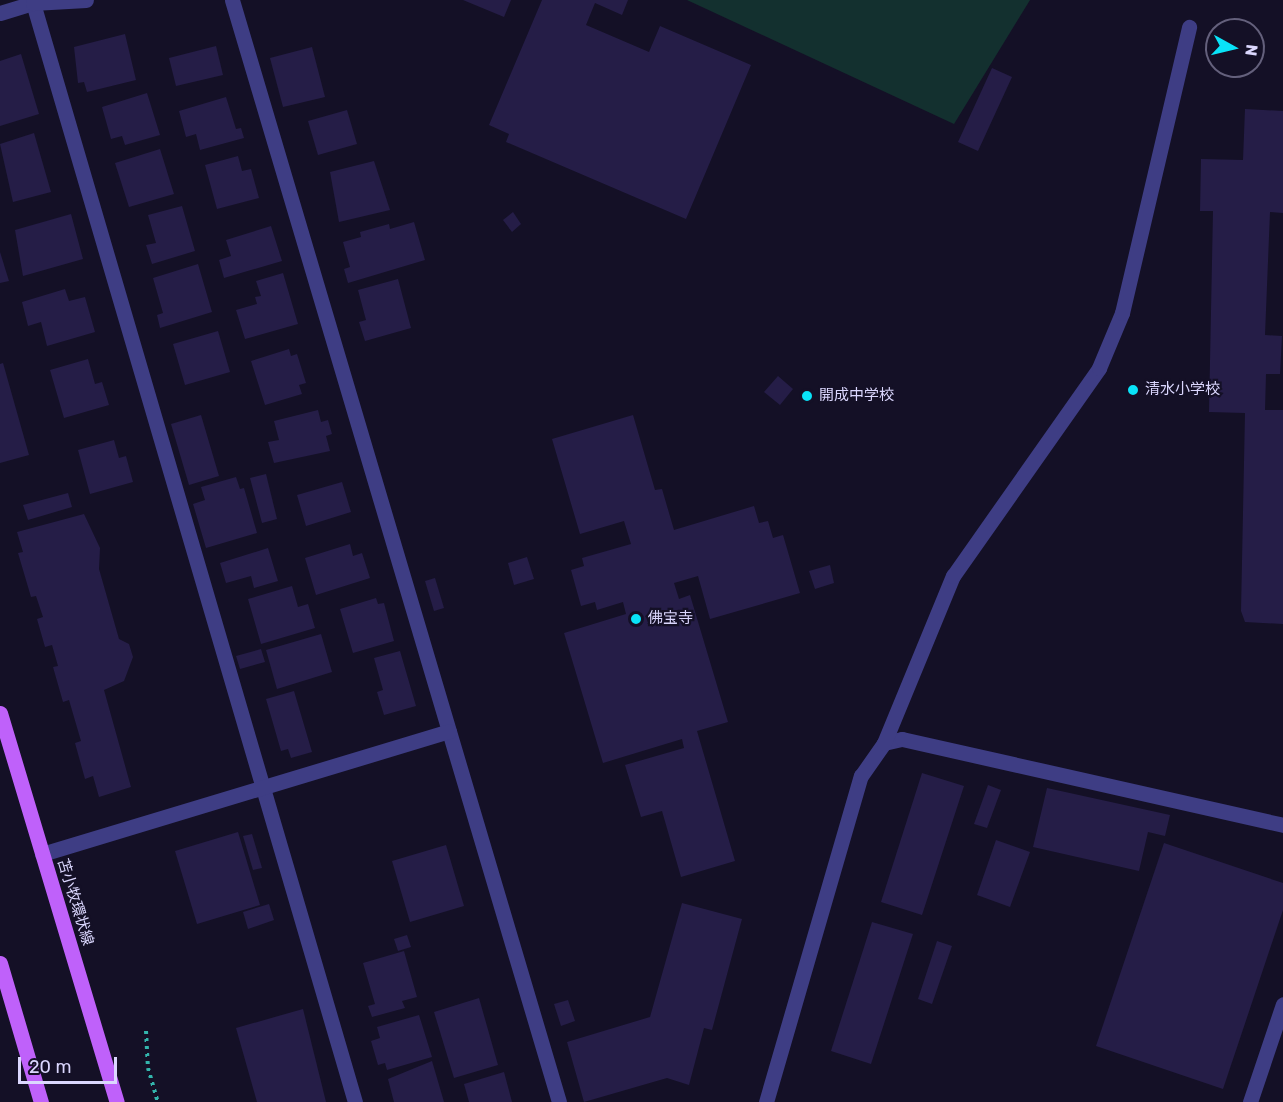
<!DOCTYPE html>
<html>
<head>
<meta charset="utf-8">
<style>
	body { margin:0 }
	#map { position:relative; width:1283px; height:1102px; overflow:hidden; background:#141026; font-family:Rubik,"Noto Sans JP",sans-serif }
	div>[style] { position:absolute }
	.green>* { inset:0; background:#13302f }
	.building>* { inset:0; background:#251d47 }
	.path>* { height:4px; margin-top:-2px; transform-origin:0; background:repeating-linear-gradient(90deg,#33b5ac 0 3px,transparent 0 7.5px) }
	.minor>* { height:15px; margin:-7.5px; padding:0 7.5px; transform-origin:7.5px; border-radius:7.5px; background:#3e3d84 }
	.major>* { height:15px; margin:-7.5px; padding:0 7.5px; transform-origin:7.5px; border-radius:7.5px; background:#bf61fa }
	.dots>* { width:16px; height:16px; translate:-50% -50%; box-sizing:border-box; border:3px solid #141026; border-radius:50% }
	span { translate:-50% -50%; white-space:nowrap; text-align:center; line-height:1.15; -webkit-text-stroke:4.5px #141026; paint-order:stroke }
	.poi-label { font-size:15px; color:#dbd7fe }
	.left { translate:0 -50%; text-align:left }
	.street-label { font-size:15px; color:#dbd7fe }
	.north { position:absolute; left:1205px; top:18px; width:60px; height:60px; box-sizing:border-box; background:#141026; border:2px solid #64607c; border-radius:50%; rotate:98deg; font-size:16px; font-weight:700; line-height:24px; text-align:center; color:#dbd7fe }
	.north::after { content:''; display:block; margin:auto; width:21px; height:27px; background:#09e3f8; clip-path:polygon(50% 0,100% 100%,50% 72%,0 100%) }
	.scale { position:absolute; left:18px; top:1057px; width:99px; height:27px; box-sizing:border-box; border:3px solid #dbd7fe; border-top:0; padding-left:8px; font-size:18px; line-height:21px; white-space:nowrap; color:#dbd7fe; -webkit-text-stroke:4px #141026; paint-order:stroke }
</style>
</head>
<body>
<div id="map">
	<div class="green">
		<div style="clip-path:polygon(687px 0,1030px 0,954px 124px)"></div>
	</div>
	<div class="building">
		<div style="clip-path:polygon(463px 0,511px 0,504px 17px)"></div>
		<div style="clip-path:polygon(542px 0,628px 0,622px 15px,595px 3px,586px 25px,649px 52px,660px 26px,751px 65px,686px 219px,506px 142px,509px 134px,489px 125px)"></div>
		<div style="clip-path:polygon(125px 34px,136px 80px,87px 92px,84px 82px,78px 83px,74px 47px)"></div>
		<div style="clip-path:polygon(216px 46px,223px 75px,176px 86px,169px 58px)"></div>
		<div style="clip-path:polygon(312px 47px,325px 97px,283px 107px,270px 58px)"></div>
		<div style="clip-path:polygon(21px 54px,39px 114px,0 126px,0 61px)"></div>
		<div style="clip-path:polygon(992px 68px,1012px 77px,978px 151px,958px 142px)"></div>
		<div style="clip-path:polygon(147px 93px,160px 135px,125px 145px,122px 136px,111px 139px,102px 107px)"></div>
		<div style="clip-path:polygon(226px 97px,236px 129px,241px 128px,244px 138px,200px 150px,196px 134px,186px 137px,179px 111px)"></div>
		<div style="clip-path:polygon(1245px 109px,1283px 111px,1283px 213px,1270px 212px,1265px 335px,1282px 336px,1280px 374px,1266px 374px,1265px 410px,1283px 410px,1283px 624px,1245px 622px,1241px 611px,1245px 413px,1209px 412px,1213px 211px,1200px 211px,1201px 159px,1243px 160px)"></div>
		<div style="clip-path:polygon(347px 110px,357px 144px,318px 155px,308px 121px)"></div>
		<div style="clip-path:polygon(34px 133px,51px 192px,13px 202px,0 144px)"></div>
		<div style="clip-path:polygon(160px 149px,174px 194px,129px 207px,115px 163px)"></div>
		<div style="clip-path:polygon(238px 156px,242px 171px,251px 169px,259px 198px,217px 209px,205px 165px)"></div>
		<div style="clip-path:polygon(374px 161px,390px 210px,339px 222px,330px 172px)"></div>
		<div style="clip-path:polygon(182px 206px,195px 251px,152px 264px,146px 245px,156px 243px,148px 215px)"></div>
		<div style="clip-path:polygon(513px 212px,521px 224px,512px 232px,503px 220px)"></div>
		<div style="clip-path:polygon(71px 214px,83px 259px,23px 276px,15px 230px)"></div>
		<div style="clip-path:polygon(414px 222px,425px 260px,348px 283px,344px 269px,350px 267px,343px 242px,361px 237px,360px 232px,389px 224px,390px 229px)"></div>
		<div style="clip-path:polygon(271px 226px,282px 261px,224px 278px,219px 260px,231px 256px,226px 240px)"></div>
		<div style="clip-path:polygon(0 252px,9px 281px,0 283px)"></div>
		<div style="clip-path:polygon(198px 264px,212px 312px,160px 328px,157px 315px,163px 313px,153px 278px)"></div>
		<div style="clip-path:polygon(283px 273px,298px 324px,245px 339px,236px 310px,257px 304px,255px 297px,261px 296px,256px 281px)"></div>
		<div style="clip-path:polygon(398px 279px,411px 328px,365px 341px,359px 322px,366px 320px,358px 290px)"></div>
		<div style="clip-path:polygon(65px 289px,69px 301px,85px 297px,95px 332px,47px 346px,41px 322px,28px 326px,22px 302px)"></div>
		<div style="clip-path:polygon(218px 331px,230px 372px,185px 385px,173px 344px)"></div>
		<div style="clip-path:polygon(289px 349px,291px 356px,297px 354px,306px 383px,299px 385px,302px 394px,265px 405px,251px 361px)"></div>
		<div style="clip-path:polygon(88px 359px,95px 384px,102px 382px,109px 405px,64px 418px,50px 370px)"></div>
		<div style="clip-path:polygon(3px 363px,29px 455px,0 463px,0 364px)"></div>
		<div style="clip-path:polygon(778px 376px,793px 389px,780px 405px,764px 392px)"></div>
		<div style="clip-path:polygon(318px 410px,321px 422px,328px 420px,332px 434px,326px 436px,330px 451px,274px 463px,268px 442px,279px 440px,274px 421px)"></div>
		<div style="clip-path:polygon(201px 415px,219px 476px,189px 485px,171px 424px)"></div>
		<div style="clip-path:polygon(633px 415px,655px 490px,662px 489px,674px 530px,754px 506px,759px 523px,768px 521px,773px 538px,783px 535px,800px 593px,710px 619px,698px 576px,674px 583px,679px 599px,690px 595px,728px 722px,697px 731px,735px 861px,681px 877px,662px 811px,641px 817px,625px 765px,684px 748px,682px 739px,603px 763px,564px 633px,626px 614px,623px 602px,597px 610px,595px 602px,581px 606px,571px 570px,584px 566px,582px 558px,631px 544px,624px 521px,580px 534px,552px 439px)"></div>
		<div style="clip-path:polygon(114px 440px,119px 458px,126px 456px,133px 482px,90px 494px,78px 450px)"></div>
		<div style="clip-path:polygon(266px 474px,277px 519px,262px 523px,250px 478px)"></div>
		<div style="clip-path:polygon(236px 477px,240px 489px,244px 488px,257px 533px,206px 548px,193px 504px,205px 500px,201px 487px)"></div>
		<div style="clip-path:polygon(342px 482px,351px 512px,306px 526px,297px 495px)"></div>
		<div style="clip-path:polygon(68px 493px,72px 507px,28px 520px,23px 505px)"></div>
		<div style="clip-path:polygon(84px 514px,100px 548px,99px 569px,119px 639px,129px 644px,133px 657px,124px 681px,104px 690px,131px 787px,99px 797px,93px 776px,85px 779px,75px 743px,81px 741px,69px 700px,63px 702px,53px 667px,58px 666px,52px 645px,45px 647px,37px 619px,43px 617px,36px 596px,31px 597px,18px 553px,23px 552px,17px 532px)"></div>
		<div style="clip-path:polygon(350px 544px,353px 556px,362px 553px,370px 578px,316px 595px,305px 558px)"></div>
		<div style="clip-path:polygon(268px 548px,278px 581px,254px 588px,251px 576px,226px 583px,220px 563px)"></div>
		<div style="clip-path:polygon(527px 557px,534px 579px,514px 585px,508px 563px)"></div>
		<div style="clip-path:polygon(830px 565px,834px 583px,815px 589px,809px 571px)"></div>
		<div style="clip-path:polygon(435px 578px,444px 608px,434px 611px,425px 581px)"></div>
		<div style="clip-path:polygon(292px 586px,298px 607px,308px 604px,315px 628px,261px 644px,248px 599px)"></div>
		<div style="clip-path:polygon(376px 598px,378px 604px,384px 603px,394px 641px,353px 653px,340px 609px)"></div>
		<div style="clip-path:polygon(321px 634px,332px 672px,277px 689px,266px 650px)"></div>
		<div style="clip-path:polygon(261px 649px,265px 662px,240px 669px,236px 656px)"></div>
		<div style="clip-path:polygon(400px 651px,416px 706px,384px 715px,377px 692px,383px 690px,374px 658px)"></div>
		<div style="clip-path:polygon(294px 691px,312px 752px,291px 758px,288px 749px,281px 751px,266px 699px)"></div>
		<div style="clip-path:polygon(922px 773px,964px 786px,922px 915px,881px 902px)"></div>
		<div style="clip-path:polygon(988px 785px,1001px 790px,987px 828px,974px 824px)"></div>
		<div style="clip-path:polygon(1047px 788px,1170px 815px,1165px 836px,1148px 832px,1139px 871px,1033px 847px)"></div>
		<div style="clip-path:polygon(238px 832px,260px 905px,197px 924px,175px 851px)"></div>
		<div style="clip-path:polygon(252px 834px,262px 868px,253px 870px,243px 836px)"></div>
		<div style="clip-path:polygon(996px 840px,1030px 852px,1010px 907px,977px 895px)"></div>
		<div style="clip-path:polygon(1164px 843px,1283px 883px,1283px 910px,1223px 1089px,1096px 1046px)"></div>
		<div style="clip-path:polygon(446px 845px,464px 906px,410px 922px,392px 861px)"></div>
		<div style="clip-path:polygon(682px 903px,742px 919px,712px 1030px,704px 1028px,689px 1085px,667px 1078px,584px 1102px,567px 1042px,650px 1017px)"></div>
		<div style="clip-path:polygon(269px 904px,274px 920px,248px 929px,243px 912px)"></div>
		<div style="clip-path:polygon(872px 922px,913px 934px,871px 1064px,831px 1051px)"></div>
		<div style="clip-path:polygon(407px 935px,411px 947px,398px 951px,394px 939px)"></div>
		<div style="clip-path:polygon(937px 941px,952px 946px,932px 1004px,918px 999px)"></div>
		<div style="clip-path:polygon(404px 951px,417px 997px,402px 1001px,405px 1008px,372px 1017px,368px 1006px,375px 1004px,363px 963px)"></div>
		<div style="clip-path:polygon(479px 998px,498px 1065px,454px 1078px,434px 1012px)"></div>
		<div style="clip-path:polygon(568px 1000px,575px 1021px,561px 1026px,554px 1004px)"></div>
		<div style="clip-path:polygon(303px 1009px,326px 1102px,257px 1102px,236px 1028px)"></div>
		<div style="clip-path:polygon(419px 1015px,432px 1057px,387px 1070px,385px 1063px,378px 1065px,371px 1041px,380px 1038px,377px 1027px)"></div>
		<div style="clip-path:polygon(432px 1061px,444px 1102px,394px 1102px,388px 1079px)"></div>
		<div style="clip-path:polygon(504px 1072px,512px 1102px,469px 1102px,464px 1084px)"></div>
	</div>
	<div class="path">
		<div style="left:146px;top:1031px;width:37px;rotate:87deg"></div>
		<div style="left:148px;top:1068px;width:35px;rotate:74deg"></div>
	</div>
	<div class="minor">
		<div style="left:232px;top:0;width:1149px;rotate:73.47deg"></div>
		<div style="left:33px;top:3px;width:1145px;rotate:73.67deg"></div>
		<div style="left:0;top:13px;width:34px;rotate:-17deg"></div>
		<div style="left:33px;top:3px;width:53px;rotate:-3.2deg"></div>
		<div style="left:884px;top:743px;width:18px;rotate:-13deg"></div>
		<div style="left:902px;top:739px;width:391px;rotate:12.7deg"></div>
		<div style="left:42px;top:854px;width:425px;rotate:-16.8deg"></div>
		<div style="left:766px;top:1102px;width:340px;rotate:-73.8deg"></div>
		<div style="left:861px;top:776px;width:40px;rotate:-55.1deg"></div>
		<div style="left:884px;top:743px;width:181px;rotate:-67.6deg"></div>
		<div style="left:953px;top:576px;width:254px;rotate:-54.9deg"></div>
		<div style="left:1099px;top:368px;width:60px;rotate:-67.3deg"></div>
		<div style="left:1122px;top:313px;width:294px;rotate:-76.8deg"></div>
		<div style="left:1250px;top:1102px;width:103px;rotate:-71.4deg"></div>
	</div>
	<div class="major">
		<div style="left:0;top:713px;width:406px;rotate:73.3deg"></div>
		<div style="left:0;top:963px;width:145px;rotate:73.6deg"></div>
	</div>
	<div class="dots">
		<div style="left:1133px;top:390px;background:#09e3f8"></div>
		<div style="left:807px;top:396px;background:#09e3f8"></div>
		<div style="left:636px;top:619px;background:#09e3f8"></div>
	</div>
	<div class="poi-label">
		<span class="left" style="left:1145px;top:390px">清水小学校</span>
		<span class="left" style="left:819px;top:396px">開成中学校</span>
		<span class="left" style="left:648px;top:619px">佛宝寺</span>
	</div>
	<div class="street-label">
		<span style="left:75px;top:902px;rotate:73deg">苫小牧環状線</span>
	</div>
	<div class="north">N</div>
	<div class="scale">20 m</div>
</div>
</body>
</html>
